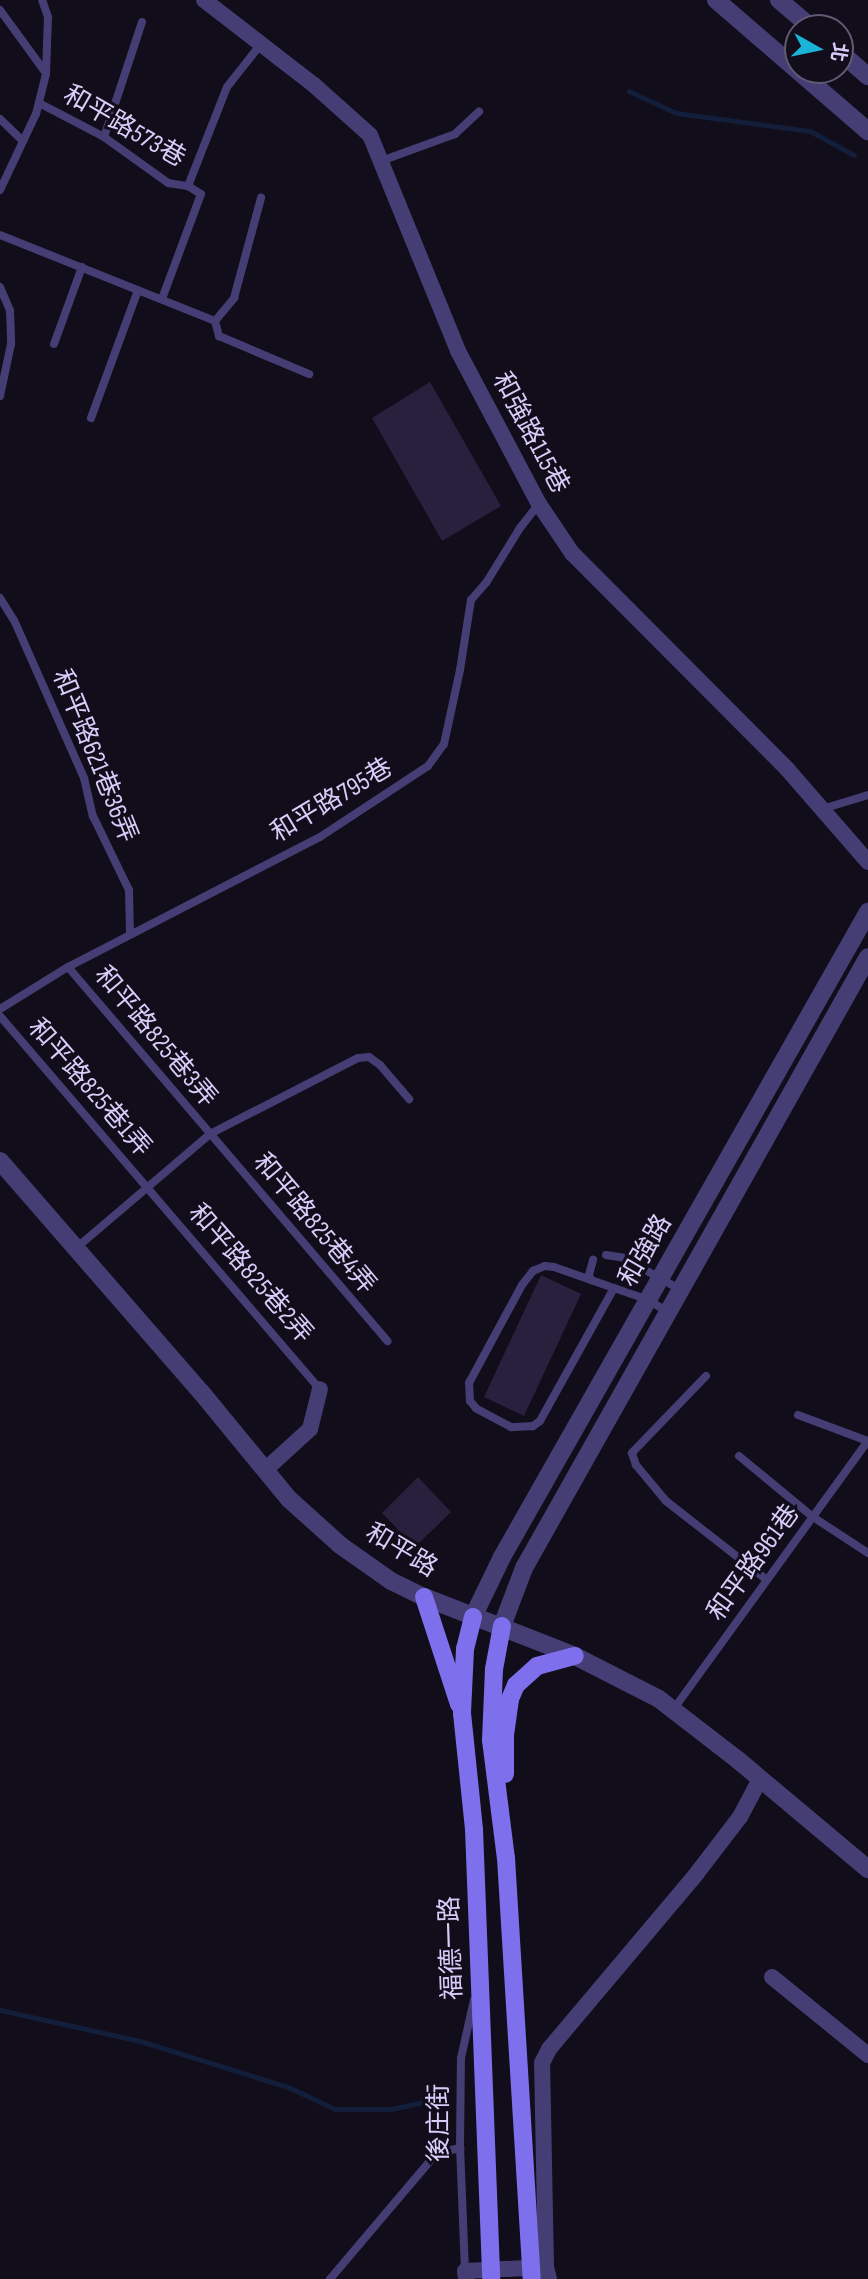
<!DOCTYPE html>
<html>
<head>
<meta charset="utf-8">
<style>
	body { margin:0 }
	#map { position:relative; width:868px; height:2279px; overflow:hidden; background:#110d1a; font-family:"Sofia Sans Condensed","Noto Sans TC",sans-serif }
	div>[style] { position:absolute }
	.stream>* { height:5px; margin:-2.5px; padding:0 2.5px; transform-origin:2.5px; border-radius:2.5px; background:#121e3a }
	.building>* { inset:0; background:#28203d }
	.service>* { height:8px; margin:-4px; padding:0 4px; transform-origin:4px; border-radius:4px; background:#453e74 }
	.minor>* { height:16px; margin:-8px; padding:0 8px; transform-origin:8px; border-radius:8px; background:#453e74 }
	.tertiary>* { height:18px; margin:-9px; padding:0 9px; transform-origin:9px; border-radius:9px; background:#453e74 }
	.secondary>* { height:18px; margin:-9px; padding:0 9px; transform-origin:9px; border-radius:9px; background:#7e70ec }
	span { translate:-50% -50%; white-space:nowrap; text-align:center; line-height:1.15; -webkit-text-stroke:6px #110d1a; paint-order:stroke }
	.street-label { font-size:26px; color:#d6cdf8 }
	.north { position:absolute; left:784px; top:14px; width:70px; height:70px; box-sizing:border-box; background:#110d1a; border:2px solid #605a73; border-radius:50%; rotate:99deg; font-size:19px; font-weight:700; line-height:28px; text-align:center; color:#d6cdf8 }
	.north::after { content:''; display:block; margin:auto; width:24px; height:32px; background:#1cb4d6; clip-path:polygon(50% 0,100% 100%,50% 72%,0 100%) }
</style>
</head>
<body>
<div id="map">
	<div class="stream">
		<div style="left:629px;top:91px;width:52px;rotate:25.1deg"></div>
		<div style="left:676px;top:113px;width:135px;rotate:7.7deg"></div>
		<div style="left:810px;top:131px;width:50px;rotate:28.6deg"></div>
		<div style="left:0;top:2010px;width:143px;rotate:12.5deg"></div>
		<div style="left:140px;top:2041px;width:155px;rotate:17.3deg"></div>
		<div style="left:288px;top:2087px;width:52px;rotate:25.1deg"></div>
		<div style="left:335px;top:2109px;width:56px"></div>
		<div style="left:391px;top:2109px;width:43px;rotate:-12.1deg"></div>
	</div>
	<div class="building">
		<div style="clip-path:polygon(430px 382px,501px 506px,442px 541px,372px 418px)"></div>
		<div style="clip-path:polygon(541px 1275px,581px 1294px,524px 1416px,484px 1397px)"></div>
		<div style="clip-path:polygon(418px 1477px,451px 1512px,415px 1547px,382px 1513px)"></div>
	</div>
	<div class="service">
		<div style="left:0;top:10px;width:78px;rotate:53.9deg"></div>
		<div style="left:39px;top:103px;width:73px;rotate:27.6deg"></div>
		<div style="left:104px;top:137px;width:79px;rotate:35.7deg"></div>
		<div style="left:168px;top:183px;width:20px;rotate:9deg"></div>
		<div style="left:188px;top:186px;width:15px;rotate:32deg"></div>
		<div style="left:201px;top:194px;width:112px;rotate:110.4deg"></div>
		<div style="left:0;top:119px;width:32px;rotate:44deg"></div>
		<div style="left:104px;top:137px;width:121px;rotate:-71.7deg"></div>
		<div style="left:381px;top:161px;width:79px;rotate:-20deg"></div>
		<div style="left:455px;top:134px;width:33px;rotate:-43deg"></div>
		<div style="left:188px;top:186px;width:106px;rotate:-68.5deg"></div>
		<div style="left:227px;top:87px;width:55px;rotate:-51.7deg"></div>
		<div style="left:0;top:190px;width:84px;rotate:-64.7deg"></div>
		<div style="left:36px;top:114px;width:41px;rotate:-76deg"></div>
		<div style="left:46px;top:74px;width:57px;rotate:-88deg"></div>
		<div style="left:48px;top:17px;width:18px;rotate:-109deg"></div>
		<div style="left:0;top:235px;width:232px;rotate:21.8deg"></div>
		<div style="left:215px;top:321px;width:16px;rotate:75deg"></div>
		<div style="left:219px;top:336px;width:98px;rotate:22.9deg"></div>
		<div style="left:0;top:287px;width:25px;rotate:67deg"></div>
		<div style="left:10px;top:310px;width:34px;rotate:88deg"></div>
		<div style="left:11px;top:344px;width:53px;rotate:101.9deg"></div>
		<div style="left:215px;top:321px;width:30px;rotate:-50deg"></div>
		<div style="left:234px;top:298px;width:104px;rotate:-74.9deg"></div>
		<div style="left:54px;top:344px;width:82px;rotate:-70deg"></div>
		<div style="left:91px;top:418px;width:136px;rotate:-69.8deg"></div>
		<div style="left:0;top:598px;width:26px;rotate:58deg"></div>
		<div style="left:14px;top:620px;width:173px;rotate:66.1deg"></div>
		<div style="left:84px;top:778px;width:39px;rotate:77deg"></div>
		<div style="left:93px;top:816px;width:82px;rotate:64.1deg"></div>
		<div style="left:129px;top:890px;width:44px;rotate:88.7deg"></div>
		<div style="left:822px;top:809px;width:48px;rotate:-16.9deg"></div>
		<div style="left:68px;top:967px;width:492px;rotate:49.5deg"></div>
		<div style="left:0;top:1009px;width:80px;rotate:-31.7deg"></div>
		<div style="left:68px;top:967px;width:284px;rotate:-27.3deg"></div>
		<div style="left:320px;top:837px;width:129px;rotate:-33.3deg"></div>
		<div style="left:428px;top:766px;width:27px;rotate:-54deg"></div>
		<div style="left:444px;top:744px;width:76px;rotate:-77.8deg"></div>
		<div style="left:460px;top:670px;width:71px;rotate:-81.1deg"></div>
		<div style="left:471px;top:600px;width:23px;rotate:-49deg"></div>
		<div style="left:486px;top:583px;width:65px;rotate:-58.3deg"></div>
		<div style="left:520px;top:528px;width:31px;rotate:-52deg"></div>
		<div style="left:0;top:1016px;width:491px;rotate:49.4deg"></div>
		<div style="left:75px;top:1249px;width:177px;rotate:-40.4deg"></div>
		<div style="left:210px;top:1134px;width:166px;rotate:-27.2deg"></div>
		<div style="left:358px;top:1058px;width:11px;rotate:-5deg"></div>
		<div style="left:369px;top:1057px;width:14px;rotate:36deg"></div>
		<div style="left:380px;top:1065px;width:45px;rotate:49.5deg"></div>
		<div style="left:606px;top:1255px;width:18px;rotate:9deg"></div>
		<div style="left:624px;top:1258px;width:65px;rotate:29.3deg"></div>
		<div style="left:591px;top:1280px;width:5px;rotate:-112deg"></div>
		<div style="left:589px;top:1275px;width:16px;rotate:-75deg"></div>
		<div style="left:614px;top:1288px;width:152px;rotate:119.1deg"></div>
		<div style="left:540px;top:1421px;width:9px;rotate:144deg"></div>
		<div style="left:533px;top:1426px;width:22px;rotate:177deg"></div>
		<div style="left:511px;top:1427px;width:40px;rotate:-152deg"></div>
		<div style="left:476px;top:1408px;width:9px;rotate:-131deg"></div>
		<div style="left:470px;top:1401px;width:18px;rotate:-93deg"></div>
		<div style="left:469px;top:1383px;width:111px;rotate:-61.6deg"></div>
		<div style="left:522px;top:1285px;width:18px;rotate:-52deg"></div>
		<div style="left:533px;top:1271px;width:13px;rotate:-23deg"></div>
		<div style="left:545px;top:1266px;width:9px;rotate:6deg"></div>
		<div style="left:554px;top:1267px;width:64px;rotate:19.3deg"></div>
		<div style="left:614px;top:1288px;width:36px;rotate:19deg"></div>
		<div style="left:648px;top:1300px;width:23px;rotate:31deg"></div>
		<div style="left:706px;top:1376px;width:107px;rotate:133.9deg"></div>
		<div style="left:632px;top:1453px;width:13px;rotate:72deg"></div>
		<div style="left:636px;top:1465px;width:47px;rotate:50.2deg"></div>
		<div style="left:666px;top:1501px;width:128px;rotate:38deg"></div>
		<div style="left:798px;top:1415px;width:75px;rotate:20.4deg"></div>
		<div style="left:739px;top:1456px;width:96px;rotate:39.5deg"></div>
		<div style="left:813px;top:1517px;width:66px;rotate:33.2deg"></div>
		<div style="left:673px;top:1710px;width:332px;rotate:-54.1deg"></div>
		<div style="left:465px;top:2271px;width:123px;rotate:-92.3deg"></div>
		<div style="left:460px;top:2148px;width:90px;rotate:-89.4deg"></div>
		<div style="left:461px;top:2058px;width:59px;rotate:-77.4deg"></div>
		<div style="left:330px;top:2279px;width:165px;rotate:-49.7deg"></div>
		<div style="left:437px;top:2153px;width:24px;rotate:-12deg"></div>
	</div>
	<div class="minor">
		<div style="left:204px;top:0;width:139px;rotate:37.7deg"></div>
		<div style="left:314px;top:85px;width:75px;rotate:41.8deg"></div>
		<div style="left:370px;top:135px;width:233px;rotate:67.8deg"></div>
		<div style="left:458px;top:351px;width:173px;rotate:62.1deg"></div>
		<div style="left:539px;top:504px;width:59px;rotate:56deg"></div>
		<div style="left:572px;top:553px;width:306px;rotate:45.1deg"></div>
		<div style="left:788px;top:770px;width:122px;rotate:49deg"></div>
		<div style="left:265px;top:1470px;width:61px;rotate:-42.3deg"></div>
		<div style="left:310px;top:1429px;width:41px;rotate:-76deg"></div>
		<div style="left:772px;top:1977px;width:124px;rotate:39.1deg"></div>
		<div style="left:546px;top:2267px;width:204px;rotate:-91.1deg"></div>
		<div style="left:542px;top:2063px;width:16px;rotate:-63deg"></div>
		<div style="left:549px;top:2049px;width:230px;rotate:-49.9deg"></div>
		<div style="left:697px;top:1873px;width:71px;rotate:-52.5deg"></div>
		<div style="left:740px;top:1817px;width:43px;rotate:-62.2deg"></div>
		<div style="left:466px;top:2279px;width:8px;rotate:-97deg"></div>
		<div style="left:465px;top:2271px;width:81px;rotate:-2.8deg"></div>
		<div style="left:546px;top:2267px;width:12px;rotate:76deg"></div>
	</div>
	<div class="tertiary">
		<div style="left:716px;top:0;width:201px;rotate:40.8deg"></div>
		<div style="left:779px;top:0;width:43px;rotate:40.3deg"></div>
		<div style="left:840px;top:52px;width:37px;rotate:41deg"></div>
		<div style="left:0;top:1161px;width:306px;rotate:49deg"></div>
		<div style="left:201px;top:1392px;width:139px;rotate:50.6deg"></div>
		<div style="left:289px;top:1499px;width:69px;rotate:42deg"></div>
		<div style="left:340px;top:1545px;width:62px;rotate:35.2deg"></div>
		<div style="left:391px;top:1581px;width:37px;rotate:26deg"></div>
		<div style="left:424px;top:1597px;width:162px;rotate:21.3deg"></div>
		<div style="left:575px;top:1656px;width:94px;rotate:27.1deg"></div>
		<div style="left:659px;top:1699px;width:100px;rotate:37.7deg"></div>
		<div style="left:738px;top:1760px;width:170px;rotate:40deg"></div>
		<div style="left:473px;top:1617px;width:67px;rotate:-64.2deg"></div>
		<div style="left:502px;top:1557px;width:742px;rotate:-60.43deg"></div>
		<div style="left:502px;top:1626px;width:62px;rotate:-69.2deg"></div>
		<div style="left:524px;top:1568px;width:701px;rotate:-60.62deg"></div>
	</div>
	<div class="secondary">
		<div style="left:424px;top:1597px;width:113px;rotate:71.9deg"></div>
		<div style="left:473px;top:1617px;width:33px;rotate:104deg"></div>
		<div style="left:465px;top:1649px;width:64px;rotate:92.7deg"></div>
		<div style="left:462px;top:1713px;width:117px;rotate:84.1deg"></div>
		<div style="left:474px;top:1829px;width:450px;rotate:87.8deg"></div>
		<div style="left:502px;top:1626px;width:44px;rotate:100.5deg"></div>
		<div style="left:494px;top:1669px;width:71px;rotate:92.4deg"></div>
		<div style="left:491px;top:1740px;width:119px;rotate:82.8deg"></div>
		<div style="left:506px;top:1858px;width:422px;rotate:86.5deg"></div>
		<div style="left:505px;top:1774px;width:39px;rotate:-90deg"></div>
		<div style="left:505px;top:1735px;width:36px;rotate:-82deg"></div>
		<div style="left:510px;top:1699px;width:15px;rotate:-67deg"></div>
		<div style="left:516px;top:1685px;width:28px;rotate:-42deg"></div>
		<div style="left:537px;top:1666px;width:39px;rotate:-15deg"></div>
	</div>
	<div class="street-label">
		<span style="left:124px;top:127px;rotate:30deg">和平路573巷</span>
		<span style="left:530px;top:433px;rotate:62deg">和強路115巷</span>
		<span style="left:94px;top:756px;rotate:68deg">和平路621巷36弄</span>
		<span style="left:332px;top:801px;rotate:-31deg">和平路795巷</span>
		<span style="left:155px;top:1037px;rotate:50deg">和平路825巷3弄</span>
		<span style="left:89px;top:1088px;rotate:49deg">和平路825巷1弄</span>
		<span style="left:314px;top:1224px;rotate:50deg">和平路825巷4弄</span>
		<span style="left:646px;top:1251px;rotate:-60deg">和強路</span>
		<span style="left:250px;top:1274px;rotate:49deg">和平路825巷2弄</span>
		<span style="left:401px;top:1551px;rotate:31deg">和平路</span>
		<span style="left:754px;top:1563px;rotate:-54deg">和平路961巷</span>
		<span style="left:452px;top:1948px;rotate:-92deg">福德一路</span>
		<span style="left:440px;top:2123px;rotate:-90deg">後庄街</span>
	</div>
	<div class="north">北</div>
</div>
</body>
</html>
